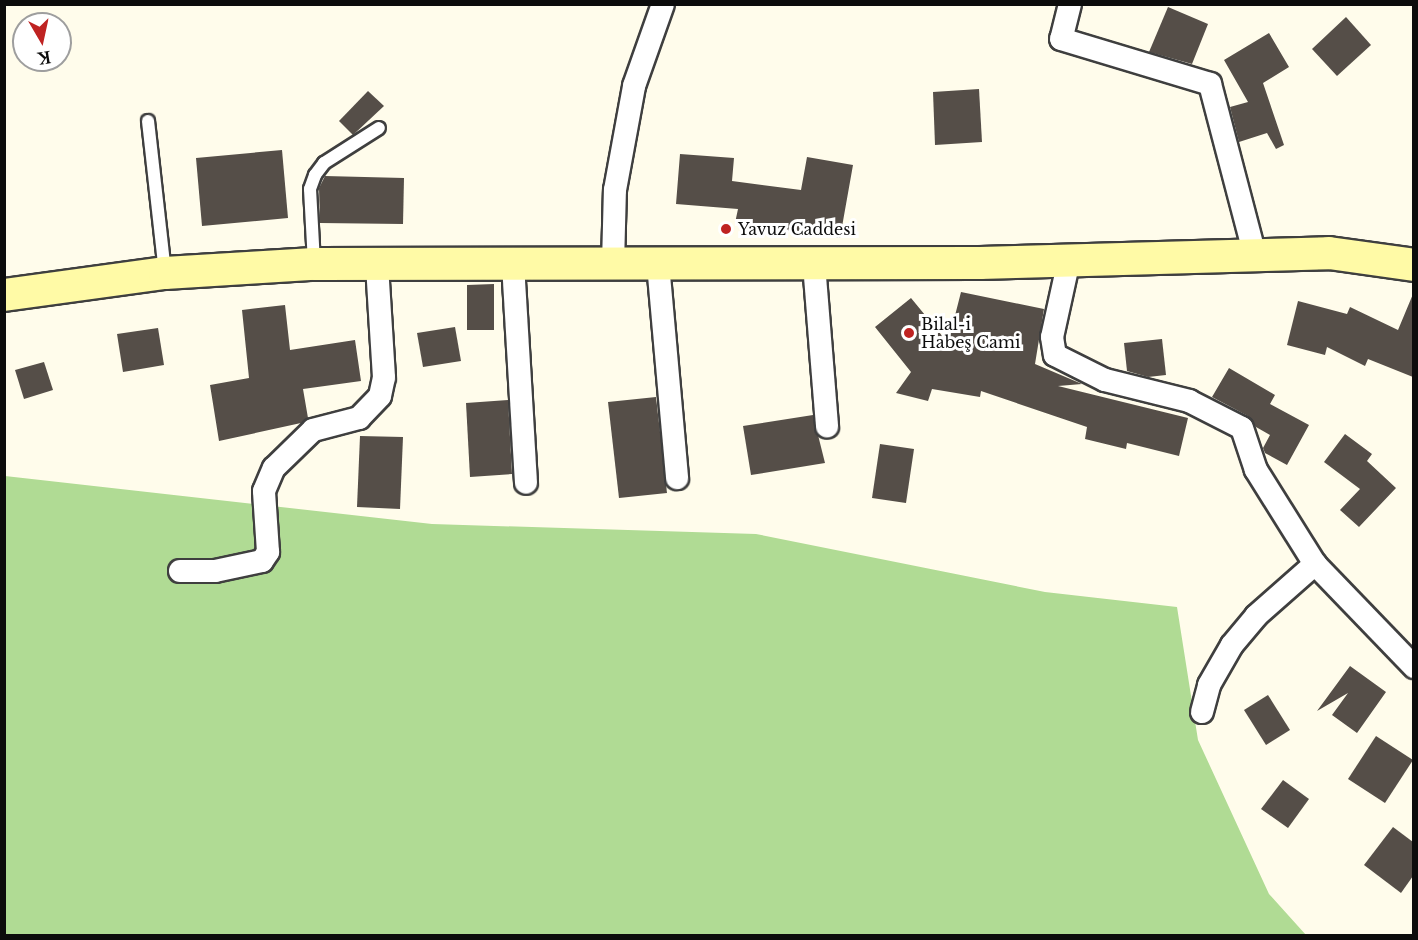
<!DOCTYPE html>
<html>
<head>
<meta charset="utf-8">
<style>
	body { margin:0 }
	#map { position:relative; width:1418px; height:940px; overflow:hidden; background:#fffceb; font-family:"Libre Baskerville",serif }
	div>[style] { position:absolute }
	.forest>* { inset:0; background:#b0db94 }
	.building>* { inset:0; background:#554e48 }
	.roads { filter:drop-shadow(2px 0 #3f3f3f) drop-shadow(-2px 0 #3f3f3f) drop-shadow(0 2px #3f3f3f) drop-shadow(0 -2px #3f3f3f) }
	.lane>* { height:12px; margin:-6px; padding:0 6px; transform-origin:6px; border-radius:6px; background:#fff }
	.street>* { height:22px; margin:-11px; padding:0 11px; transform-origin:11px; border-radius:11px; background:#fff }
	.secondary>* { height:32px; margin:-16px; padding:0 16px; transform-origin:16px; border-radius:16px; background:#fffaa6 }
	.dots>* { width:16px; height:16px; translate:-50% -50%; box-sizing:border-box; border:3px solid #fff; border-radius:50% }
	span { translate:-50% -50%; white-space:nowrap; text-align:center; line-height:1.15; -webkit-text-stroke:6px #fff; paint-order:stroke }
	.poi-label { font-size:16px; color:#0c0c0c }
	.left { translate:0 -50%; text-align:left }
	.frame { position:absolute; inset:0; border:6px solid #0c0c0c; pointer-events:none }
	.north { position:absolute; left:12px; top:12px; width:60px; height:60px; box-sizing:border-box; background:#fff; border:2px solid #9e9e9e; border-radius:50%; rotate:171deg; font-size:16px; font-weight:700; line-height:24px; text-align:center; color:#0c0c0c }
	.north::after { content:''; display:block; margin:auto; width:21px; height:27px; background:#bf2322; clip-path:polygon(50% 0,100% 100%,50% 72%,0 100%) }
</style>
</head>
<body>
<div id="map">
	<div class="forest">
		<div style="clip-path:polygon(5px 476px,432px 524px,756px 534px,1045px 592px,1177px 607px,1198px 740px,1269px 894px,1306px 935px,5px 936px)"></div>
	</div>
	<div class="building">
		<div style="clip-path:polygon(1168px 7px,1208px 24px,1192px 64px,1149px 52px)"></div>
		<div style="clip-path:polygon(1346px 17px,1371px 45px,1337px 76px,1312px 49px)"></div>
		<div style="clip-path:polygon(1269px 33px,1289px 67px,1263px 83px,1284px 145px,1276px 149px,1267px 133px,1239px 142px,1230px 107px,1248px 102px,1224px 60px)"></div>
		<div style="clip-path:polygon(979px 89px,982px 142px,935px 145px,933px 92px)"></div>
		<div style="clip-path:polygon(368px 91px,384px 106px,353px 135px,339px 121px)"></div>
		<div style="clip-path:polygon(282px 150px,288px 218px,202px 226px,196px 158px)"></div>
		<div style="clip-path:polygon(680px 154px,734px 158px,732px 181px,801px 190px,807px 157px,853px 165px,840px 238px,735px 223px,738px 209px,676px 204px)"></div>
		<div style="clip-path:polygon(325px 176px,404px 178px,403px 224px,320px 223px,319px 188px)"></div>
		<div style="clip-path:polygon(494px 284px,494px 330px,467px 330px,467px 285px)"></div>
		<div style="clip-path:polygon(961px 292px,1044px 309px,1035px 364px,1082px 384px,1058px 386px,1188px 418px,1179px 456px,1127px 443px,1126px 449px,1085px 439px,1087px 427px,981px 391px,980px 397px,932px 389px,928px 401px,896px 393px,911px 372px,875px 327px,911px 298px,948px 343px)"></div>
		<div style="clip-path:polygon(1413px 294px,1413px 377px,1368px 359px,1365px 366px,1327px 347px,1325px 355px,1287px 345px,1298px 301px,1347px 314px,1350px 307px,1398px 330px)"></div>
		<div style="clip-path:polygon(285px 305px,290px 350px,355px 340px,361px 381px,303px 389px,308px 418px,301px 423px,219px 441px,210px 385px,249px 378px,242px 310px)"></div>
		<div style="clip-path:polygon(455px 327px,461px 361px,423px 367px,417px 333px)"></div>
		<div style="clip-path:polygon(158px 328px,164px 365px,123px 372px,117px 334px)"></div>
		<div style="clip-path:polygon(1162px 339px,1166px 375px,1148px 377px,1127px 371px,1124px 343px)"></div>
		<div style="clip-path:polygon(44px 362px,53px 390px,24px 399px,15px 370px)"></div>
		<div style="clip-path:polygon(1229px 368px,1275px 395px,1270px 404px,1309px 425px,1287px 465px,1265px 453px,1263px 448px,1270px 435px,1256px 427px,1248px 416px,1212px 397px)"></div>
		<div style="clip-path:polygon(656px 397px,667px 493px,619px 498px,608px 402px)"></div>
		<div style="clip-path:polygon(508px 400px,512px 474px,470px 477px,466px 403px)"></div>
		<div style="clip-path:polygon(813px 415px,825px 463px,751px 475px,743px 426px)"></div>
		<div style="clip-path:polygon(1345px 434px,1372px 454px,1367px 461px,1396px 488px,1359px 527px,1340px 510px,1360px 489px,1324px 462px)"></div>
		<div style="clip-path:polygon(360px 436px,403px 437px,400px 509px,357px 507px)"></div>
		<div style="clip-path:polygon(880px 444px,914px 449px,906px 503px,872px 498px)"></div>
		<div style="clip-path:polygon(1350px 666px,1386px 692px,1357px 733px,1332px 715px,1348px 693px,1317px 711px)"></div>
		<div style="clip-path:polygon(1268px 695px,1290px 730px,1266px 745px,1244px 710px)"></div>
		<div style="clip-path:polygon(1376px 736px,1413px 760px,1385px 803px,1348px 779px)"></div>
		<div style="clip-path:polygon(1283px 780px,1309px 799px,1288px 828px,1261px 809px)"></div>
		<div style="clip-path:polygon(1393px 827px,1413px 842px,1413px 876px,1401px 893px,1364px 865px)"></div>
	</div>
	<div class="roads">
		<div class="lane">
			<div style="left:148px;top:121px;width:152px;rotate:83.6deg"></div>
			<div style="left:314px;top:263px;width:74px;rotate:-93.1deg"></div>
			<div style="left:310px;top:189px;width:15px;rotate:-70deg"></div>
			<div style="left:315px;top:175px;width:15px;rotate:-53deg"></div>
			<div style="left:324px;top:163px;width:65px;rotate:-32.5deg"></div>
		</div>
		<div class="street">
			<div style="left:1070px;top:4px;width:36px;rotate:104deg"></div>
			<div style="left:1061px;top:39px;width:156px;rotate:16.8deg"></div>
			<div style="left:1210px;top:84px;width:177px;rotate:75.3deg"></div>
			<div style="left:1069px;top:260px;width:79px;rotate:102.4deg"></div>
			<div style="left:1052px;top:337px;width:18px;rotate:81deg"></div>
			<div style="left:1055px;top:355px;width:56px;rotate:26.6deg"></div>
			<div style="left:1105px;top:380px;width:87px;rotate:14deg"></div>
			<div style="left:1189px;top:401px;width:59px;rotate:27deg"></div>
			<div style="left:1242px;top:428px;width:44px;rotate:71.6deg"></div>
			<div style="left:1256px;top:470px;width:111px;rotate:57.9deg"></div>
			<div style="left:1315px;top:564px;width:143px;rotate:46.1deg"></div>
			<div style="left:513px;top:264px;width:219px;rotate:86.6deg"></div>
			<div style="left:613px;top:264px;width:74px;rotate:-88.5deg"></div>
			<div style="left:615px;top:190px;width:106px;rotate:-79.6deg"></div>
			<div style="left:634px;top:86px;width:87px;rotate:-70.5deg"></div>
			<div style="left:658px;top:264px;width:215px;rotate:84.9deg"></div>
			<div style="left:814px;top:264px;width:163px;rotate:85.4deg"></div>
			<div style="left:180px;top:571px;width:35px"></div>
			<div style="left:215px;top:571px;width:48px;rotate:-12deg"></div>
			<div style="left:262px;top:561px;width:11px;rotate:-56deg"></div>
			<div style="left:268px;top:552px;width:61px;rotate:-93.8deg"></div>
			<div style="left:264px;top:491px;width:25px;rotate:-67deg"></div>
			<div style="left:274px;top:468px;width:54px;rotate:-44.3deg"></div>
			<div style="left:313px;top:430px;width:48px;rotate:-14.6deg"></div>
			<div style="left:359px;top:418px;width:30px;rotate:-46deg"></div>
			<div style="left:380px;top:396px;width:19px;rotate:-78deg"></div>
			<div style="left:384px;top:377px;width:112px;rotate:-93.6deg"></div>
			<div style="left:1202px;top:712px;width:28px;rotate:-75deg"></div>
			<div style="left:1209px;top:685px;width:46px;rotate:-60.1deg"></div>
			<div style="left:1232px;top:645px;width:38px;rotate:-50deg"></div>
			<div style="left:1256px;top:616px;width:79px;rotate:-41.4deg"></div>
		</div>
		<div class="secondary">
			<div style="left:4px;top:295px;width:162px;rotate:-7.8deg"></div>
			<div style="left:165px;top:273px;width:149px;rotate:-3.5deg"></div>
			<div style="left:314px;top:264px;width:666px;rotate:-0.09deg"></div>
			<div style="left:980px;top:263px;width:349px;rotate:-1.6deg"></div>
			<div style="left:1329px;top:253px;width:86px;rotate:8deg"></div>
		</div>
	</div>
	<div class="dots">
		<div style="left:726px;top:229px;background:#bf2322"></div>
		<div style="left:909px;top:333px;background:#bf2322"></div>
	</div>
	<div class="poi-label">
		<span class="left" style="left:738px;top:229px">Yavuz Caddesi</span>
		<span class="left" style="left:921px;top:333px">Bilal-i<br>Habeş Cami</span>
	</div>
	<div class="frame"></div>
	<div class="north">K</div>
</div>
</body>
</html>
